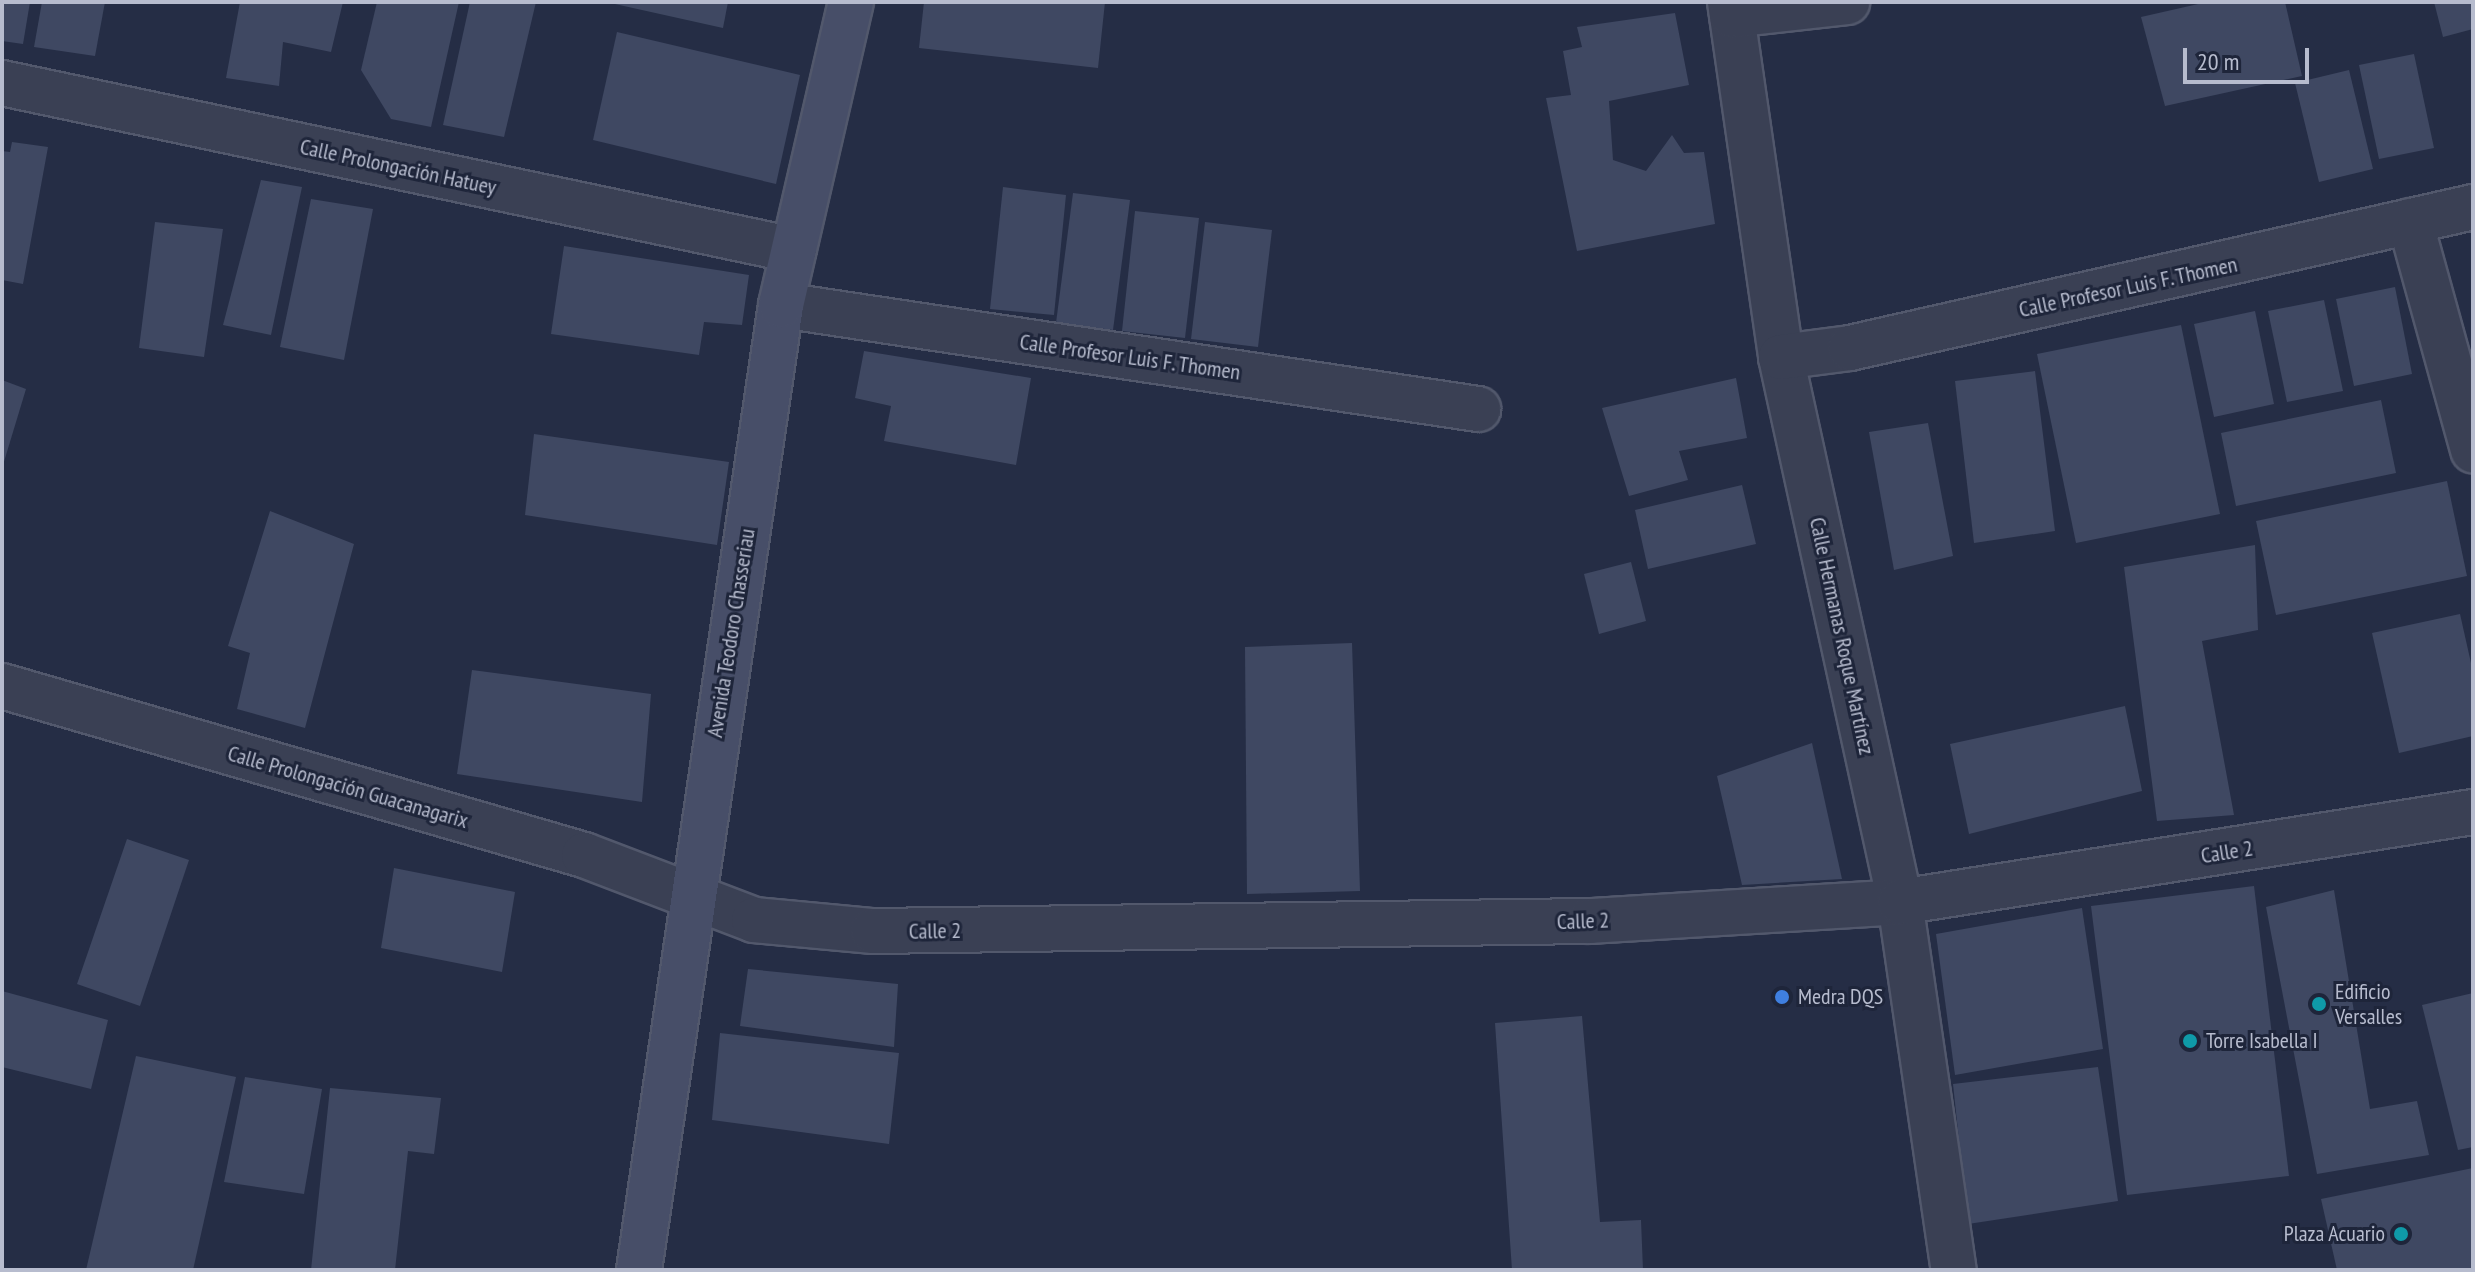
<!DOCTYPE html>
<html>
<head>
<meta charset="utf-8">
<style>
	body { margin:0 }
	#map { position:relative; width:2475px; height:1272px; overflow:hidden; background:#252d45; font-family:"PT Sans Narrow",sans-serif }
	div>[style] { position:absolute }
	.building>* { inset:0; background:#3f4862 }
	.roads { filter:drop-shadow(2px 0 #52586c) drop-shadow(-2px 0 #52586c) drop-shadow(0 2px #52586c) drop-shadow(0 -2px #52586c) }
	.street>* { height:44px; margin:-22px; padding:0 22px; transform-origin:22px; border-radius:22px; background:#3a4054 }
	.secondary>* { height:44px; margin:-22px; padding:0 22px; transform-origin:22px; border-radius:22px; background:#474e68 }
	.dots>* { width:22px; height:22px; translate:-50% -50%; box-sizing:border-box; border:4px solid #1e253a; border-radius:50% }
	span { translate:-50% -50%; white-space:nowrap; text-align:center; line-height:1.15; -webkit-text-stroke:6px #1e253a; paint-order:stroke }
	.street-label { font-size:22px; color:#b7bcce }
	.poi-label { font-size:22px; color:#b7bcce }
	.left { translate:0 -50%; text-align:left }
	.right { translate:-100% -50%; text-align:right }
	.frame { position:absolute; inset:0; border:4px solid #b7bcce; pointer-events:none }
	.scale { position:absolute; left:2183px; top:48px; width:126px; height:36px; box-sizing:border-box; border:4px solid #b7bcce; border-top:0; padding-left:10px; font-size:24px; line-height:28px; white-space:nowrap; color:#b7bcce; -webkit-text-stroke:6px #1e253a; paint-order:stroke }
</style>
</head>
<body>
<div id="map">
	<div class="building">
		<div style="clip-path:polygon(2px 2px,30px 2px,23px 44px,2px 41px)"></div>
		<div style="clip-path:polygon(42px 2px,105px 2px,95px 56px,34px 47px)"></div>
		<div style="clip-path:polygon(240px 2px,343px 2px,331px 52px,283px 42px,279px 86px,226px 78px)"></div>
		<div style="clip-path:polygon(377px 2px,459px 2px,431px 127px,391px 119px,361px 70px)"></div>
		<div style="clip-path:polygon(470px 2px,536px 2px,504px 137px,443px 125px)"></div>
		<div style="clip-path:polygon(606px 2px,728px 2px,723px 28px)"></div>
		<div style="clip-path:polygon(924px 2px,1105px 2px,1098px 68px,919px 48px)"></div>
		<div style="clip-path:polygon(2207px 2px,2285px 2px,2302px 76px,2165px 106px,2141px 17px)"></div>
		<div style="clip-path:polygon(2434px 2px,2473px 2px,2473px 29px,2443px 37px)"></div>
		<div style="clip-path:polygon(1675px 13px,1689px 85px,1609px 101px,1613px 160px,1646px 171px,1672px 135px,1684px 153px,1704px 152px,1715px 224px,1577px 251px,1546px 98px,1571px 95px,1563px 51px,1582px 47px,1577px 27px)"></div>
		<div style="clip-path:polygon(617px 32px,800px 75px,776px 184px,593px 140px)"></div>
		<div style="clip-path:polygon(2414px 54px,2434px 148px,2379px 159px,2359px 65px)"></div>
		<div style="clip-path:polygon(2349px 70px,2373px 169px,2319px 182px,2295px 83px)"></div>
		<div style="clip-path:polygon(12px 142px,48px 147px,23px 284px,2px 280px,2px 151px,10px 152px)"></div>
		<div style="clip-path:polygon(261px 180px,302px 187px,271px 335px,223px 325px)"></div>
		<div style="clip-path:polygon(1003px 187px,1066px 195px,1054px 315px,990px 309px)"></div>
		<div style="clip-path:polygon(1073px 193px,1130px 200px,1113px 330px,1056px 323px)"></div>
		<div style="clip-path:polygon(311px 199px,373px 209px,344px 360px,280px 347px)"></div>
		<div style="clip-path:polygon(1135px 211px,1199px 218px,1185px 338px,1122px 331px)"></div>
		<div style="clip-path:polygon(155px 222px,223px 229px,204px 357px,139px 348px)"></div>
		<div style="clip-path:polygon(1205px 222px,1272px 230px,1258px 347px,1191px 339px)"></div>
		<div style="clip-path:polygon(564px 246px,749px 275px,742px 325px,704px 322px,699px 355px,551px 334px)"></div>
		<div style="clip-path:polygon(2395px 287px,2412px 374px,2354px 386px,2336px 299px)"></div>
		<div style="clip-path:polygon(2324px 300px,2343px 391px,2287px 402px,2268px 311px)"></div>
		<div style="clip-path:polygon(2255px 311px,2274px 404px,2214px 417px,2194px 324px)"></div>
		<div style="clip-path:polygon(2181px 325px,2220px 514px,2076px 543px,2037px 354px)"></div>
		<div style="clip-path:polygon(864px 351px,1031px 378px,1016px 465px,884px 441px,891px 406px,855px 398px)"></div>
		<div style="clip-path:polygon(2035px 371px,2055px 531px,1974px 543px,1955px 381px)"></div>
		<div style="clip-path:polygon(1736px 378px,1747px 438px,1679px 451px,1688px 480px,1629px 496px,1602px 408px)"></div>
		<div style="clip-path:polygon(2px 380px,26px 389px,3px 465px,2px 465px)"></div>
		<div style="clip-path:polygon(2381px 400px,2396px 473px,2236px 506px,2221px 433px)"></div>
		<div style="clip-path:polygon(1928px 423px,1953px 556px,1894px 570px,1869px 432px)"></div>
		<div style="clip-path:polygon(534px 434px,729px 462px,717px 545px,525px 515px)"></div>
		<div style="clip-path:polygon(2447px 481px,2467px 576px,2276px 615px,2256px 521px)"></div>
		<div style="clip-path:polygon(1742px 485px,1756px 544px,1648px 569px,1635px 510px)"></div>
		<div style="clip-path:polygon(270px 511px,354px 544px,305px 728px,237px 709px,250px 653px,228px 646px)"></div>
		<div style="clip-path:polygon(2255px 545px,2258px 630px,2202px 641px,2234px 815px,2157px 821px,2124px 567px)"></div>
		<div style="clip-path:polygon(1631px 562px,1646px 621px,1599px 634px,1584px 574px)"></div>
		<div style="clip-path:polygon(2460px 614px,2473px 672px,2473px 736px,2399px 753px,2372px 633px)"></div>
		<div style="clip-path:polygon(1352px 643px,1360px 891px,1247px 894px,1245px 647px)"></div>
		<div style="clip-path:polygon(472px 670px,651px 694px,642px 802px,457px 774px)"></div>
		<div style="clip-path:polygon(2125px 706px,2142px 791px,1969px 834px,1950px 744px)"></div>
		<div style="clip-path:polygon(1812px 743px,1842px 879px,1742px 885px,1717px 776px)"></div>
		<div style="clip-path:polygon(127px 839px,189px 860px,140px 1006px,77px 984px)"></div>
		<div style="clip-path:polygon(394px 868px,515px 892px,502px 972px,381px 948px)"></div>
		<div style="clip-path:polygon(2254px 886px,2289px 1176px,2127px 1195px,2091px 906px)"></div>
		<div style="clip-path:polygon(2334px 890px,2370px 1109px,2417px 1101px,2429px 1155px,2317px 1174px,2266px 907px)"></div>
		<div style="clip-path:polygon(2082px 908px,2103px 1049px,1955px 1075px,1936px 934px)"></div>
		<div style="clip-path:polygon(748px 969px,898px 984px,894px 1047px,740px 1026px)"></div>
		<div style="clip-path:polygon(2px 991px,108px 1020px,91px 1089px,2px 1067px)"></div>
		<div style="clip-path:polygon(2473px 993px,2473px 1147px,2458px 1150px,2422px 1005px)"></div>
		<div style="clip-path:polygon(1582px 1016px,1600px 1222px,1641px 1220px,1643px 1270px,1512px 1270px,1495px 1023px)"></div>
		<div style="clip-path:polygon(720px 1033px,899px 1053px,889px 1144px,712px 1120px)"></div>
		<div style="clip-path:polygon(136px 1056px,236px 1077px,193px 1270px,86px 1270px)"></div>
		<div style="clip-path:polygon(2098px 1067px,2118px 1201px,1968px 1224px,1953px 1084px)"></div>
		<div style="clip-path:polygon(245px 1077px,322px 1089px,304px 1194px,224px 1182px)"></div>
		<div style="clip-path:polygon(330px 1088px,441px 1098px,434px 1154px,408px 1151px,395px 1270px,311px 1270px)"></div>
		<div style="clip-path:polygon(2473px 1168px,2473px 1270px,2337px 1270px,2321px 1199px)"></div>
	</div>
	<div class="roads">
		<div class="street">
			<div style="left:1730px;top:2px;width:359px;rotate:81.8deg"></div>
			<div style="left:1781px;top:357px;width:558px;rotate:77.68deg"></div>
			<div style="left:1900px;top:902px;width:372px;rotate:81.7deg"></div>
			<div style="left:1732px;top:15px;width:116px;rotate:-6.4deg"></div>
			<div style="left:2px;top:83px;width:809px;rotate:11.91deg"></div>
			<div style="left:2410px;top:221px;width:238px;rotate:74.6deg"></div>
			<div style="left:781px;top:305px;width:705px;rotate:8.49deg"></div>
			<div style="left:1781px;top:357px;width:70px;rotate:-7.4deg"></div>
			<div style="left:1850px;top:348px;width:639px;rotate:-12.75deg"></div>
			<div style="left:2px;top:686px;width:606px;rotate:16.19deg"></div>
			<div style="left:584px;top:855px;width:182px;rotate:20.9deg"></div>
			<div style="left:754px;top:920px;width:120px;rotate:5.3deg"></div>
			<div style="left:873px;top:931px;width:717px;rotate:-0.8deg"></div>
			<div style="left:1590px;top:921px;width:311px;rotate:-3.5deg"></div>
			<div style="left:1900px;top:902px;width:580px;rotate:-8.93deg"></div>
		</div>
		<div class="secondary">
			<div style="left:639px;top:1270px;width:975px;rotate:-81.63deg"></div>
			<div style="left:781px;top:305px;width:311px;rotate:-77deg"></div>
		</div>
	</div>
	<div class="dots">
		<div style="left:1782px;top:997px;background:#3f7fe0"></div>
		<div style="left:2319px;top:1004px;background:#0f9aa8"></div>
		<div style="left:2190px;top:1041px;background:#0f9aa8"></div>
		<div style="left:2401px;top:1234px;background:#0f9aa8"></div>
	</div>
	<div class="street-label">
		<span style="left:398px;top:167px;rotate:12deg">Calle Prolongación Hatuey</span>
		<span style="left:2128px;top:287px;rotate:-12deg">Calle Profesor Luis F. Thomen</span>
		<span style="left:1130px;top:357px;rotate:8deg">Calle Profesor Luis F. Thomen</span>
		<span style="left:731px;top:633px;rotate:-81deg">Avenida Teodoro Chasseriau</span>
		<span style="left:1842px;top:636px;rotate:78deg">Calle Hermanas Roque Martínez</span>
		<span style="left:348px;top:787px;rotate:16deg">Calle Prolongación Guacanagarix</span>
		<span style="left:2227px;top:852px;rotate:-9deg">Calle 2</span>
		<span style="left:1583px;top:921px;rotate:-2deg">Calle 2</span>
		<span style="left:935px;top:931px;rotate:-1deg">Calle 2</span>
	</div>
	<div class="poi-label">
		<span class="left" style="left:2335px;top:1004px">Edificio<br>Versalles</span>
		<span class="left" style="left:1798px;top:997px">Medra DQS</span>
		<span class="left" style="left:2206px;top:1041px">Torre Isabella I</span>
		<span class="right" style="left:2385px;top:1234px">Plaza Acuario</span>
	</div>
	<div class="frame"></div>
	<div class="scale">20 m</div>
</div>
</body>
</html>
